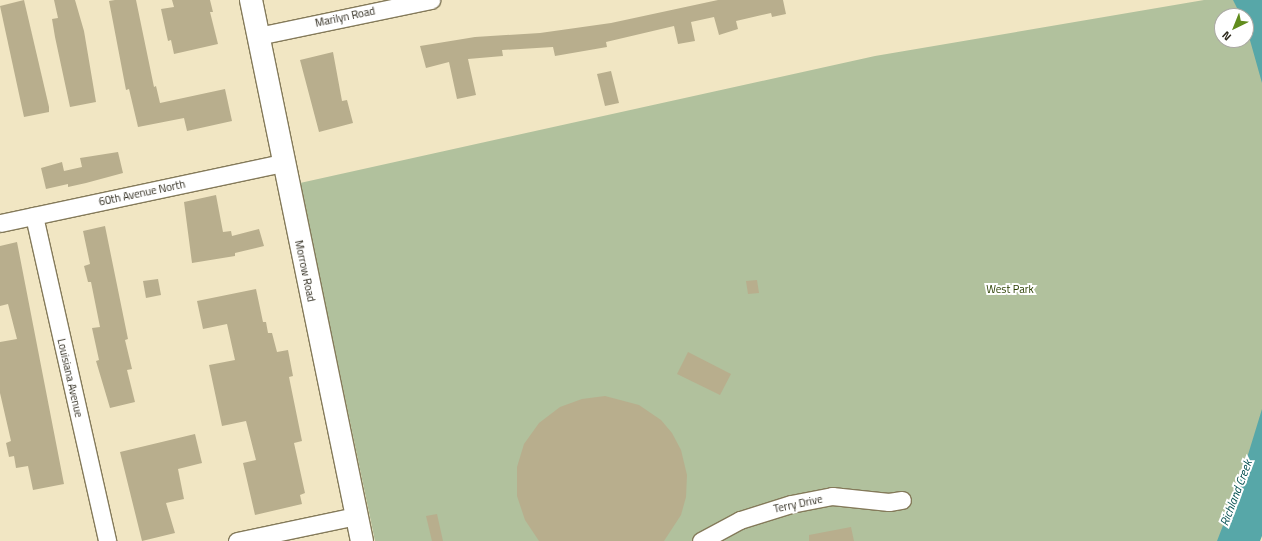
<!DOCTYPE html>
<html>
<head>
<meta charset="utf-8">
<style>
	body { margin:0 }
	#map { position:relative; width:1262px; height:541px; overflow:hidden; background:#f1e6c3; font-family:"Titillium Web",sans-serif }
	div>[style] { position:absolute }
	.green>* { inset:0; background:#b1c19d }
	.water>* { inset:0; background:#57a7a8 }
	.building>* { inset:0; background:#b8ae8d }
	.roads { filter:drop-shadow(1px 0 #847a5a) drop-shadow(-1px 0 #847a5a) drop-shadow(0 1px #847a5a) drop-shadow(0 -1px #847a5a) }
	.street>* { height:17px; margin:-8.5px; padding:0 8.5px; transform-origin:8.5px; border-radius:8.5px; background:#fff }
	.secondary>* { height:22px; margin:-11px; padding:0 11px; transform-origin:11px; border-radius:11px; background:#fff }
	span { translate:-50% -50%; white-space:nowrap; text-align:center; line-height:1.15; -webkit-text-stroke:4px #fff; paint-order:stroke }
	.street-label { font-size:11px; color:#2c281b }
	.park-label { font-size:11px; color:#2b3f00 }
	.water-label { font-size:12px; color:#004d4e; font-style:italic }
	.north { position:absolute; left:1214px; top:8px; width:40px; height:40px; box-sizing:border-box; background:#fff; border:1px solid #aba9a4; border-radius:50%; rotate:223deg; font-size:11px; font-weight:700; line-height:16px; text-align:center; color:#2c281b }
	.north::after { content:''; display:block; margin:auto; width:14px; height:18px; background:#618c1d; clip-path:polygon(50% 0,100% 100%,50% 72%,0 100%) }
</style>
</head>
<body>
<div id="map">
	<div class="green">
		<div style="clip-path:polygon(evenodd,1204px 0,1249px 0,1262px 40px,1262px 461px,1228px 541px,375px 541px,300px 183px,875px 56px,1204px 0,1222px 16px,1246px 16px,1246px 40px,1222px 40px,1222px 16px)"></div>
	</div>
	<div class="water">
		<div style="clip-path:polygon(1233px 0,1262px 0,1262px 83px,1246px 26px,1246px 16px,1241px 16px)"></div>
		<div style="clip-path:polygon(1262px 409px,1262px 536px,1260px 541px,1217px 541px,1239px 484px)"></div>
	</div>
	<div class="building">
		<div style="clip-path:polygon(24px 0,49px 107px,49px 112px,24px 117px,0 6px)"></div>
		<div style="clip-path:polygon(54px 0,75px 0,84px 31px,96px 102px,70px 107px,55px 37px,52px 19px,58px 18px)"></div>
		<div style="clip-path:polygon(115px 0,136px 0,154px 87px,156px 86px,160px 103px,225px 89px,232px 121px,187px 131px,184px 118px,138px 127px,129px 89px,126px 90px,109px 1px)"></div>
		<div style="clip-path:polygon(172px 0,210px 0,213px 12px,210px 12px,218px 44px,174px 54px,171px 40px,168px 41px,161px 9px,174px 7px)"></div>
		<div style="clip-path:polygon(718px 0,783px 0,786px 14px,772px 17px,771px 13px,736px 21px,738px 29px,719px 35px,714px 17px,691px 22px,695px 41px,678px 44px,674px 26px,606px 42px,607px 47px,555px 56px,553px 47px,502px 50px,503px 56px,468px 59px,476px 95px,457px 99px,449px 62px,426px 68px,420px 46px,475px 37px,540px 33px,611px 23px)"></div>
		<div style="clip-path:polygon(333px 52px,342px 101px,347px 100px,353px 123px,319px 132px,300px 60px)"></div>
		<div style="clip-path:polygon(611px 71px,619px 103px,605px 106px,597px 74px)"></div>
		<div style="clip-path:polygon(118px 152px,123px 173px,86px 183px,68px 187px,68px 184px,46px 189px,41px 168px,62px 162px,64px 171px,82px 167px,80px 158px)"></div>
		<div style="clip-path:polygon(216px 195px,223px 232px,231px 231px,232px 236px,259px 229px,264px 246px,235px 253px,235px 256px,192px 263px,184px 202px)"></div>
		<div style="clip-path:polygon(105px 226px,128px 339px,125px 340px,132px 369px,127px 370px,135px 402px,110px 408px,96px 361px,99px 360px,92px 328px,100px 327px,91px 282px,88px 282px,84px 266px,90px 264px,83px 231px)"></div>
		<div style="clip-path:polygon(17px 242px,64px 484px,33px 490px,28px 466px,16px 468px,14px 456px,9px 457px,6px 443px,11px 441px,0 393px,0 342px,17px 339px,8px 304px,0 306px,0 246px)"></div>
		<div style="clip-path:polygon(158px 279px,161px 295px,146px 298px,143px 281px)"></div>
		<div style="clip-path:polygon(757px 280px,759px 293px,748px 294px,746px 281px)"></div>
		<div style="clip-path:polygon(256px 289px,263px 322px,266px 322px,268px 333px,272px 333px,277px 352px,288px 350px,293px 376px,289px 377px,302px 441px,294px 443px,305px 493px,300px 495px,302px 504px,255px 515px,243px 463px,256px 460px,246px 421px,222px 426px,209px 365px,235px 360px,227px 324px,203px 329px,197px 301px)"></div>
		<div style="clip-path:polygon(688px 352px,731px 374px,720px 395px,677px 374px)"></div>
		<div style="clip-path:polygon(605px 396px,639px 405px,661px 420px,672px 433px,681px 450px,687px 475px,686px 497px,681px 515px,664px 541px,539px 541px,525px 520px,517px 496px,517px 467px,524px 444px,539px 423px,560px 407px,582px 399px)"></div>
		<div style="clip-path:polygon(195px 434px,202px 463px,178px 469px,184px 499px,166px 503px,175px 533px,142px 541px,120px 452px)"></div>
		<div style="clip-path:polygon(437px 514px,443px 541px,432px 541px,426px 516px)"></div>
		<div style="clip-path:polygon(851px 527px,854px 541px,809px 541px,809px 535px)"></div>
	</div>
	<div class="roads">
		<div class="street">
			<div style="left:258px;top:36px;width:177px;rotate:-11.8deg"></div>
			<div style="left:34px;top:216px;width:333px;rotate:77.3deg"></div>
			<div style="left:0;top:223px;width:289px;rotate:-12deg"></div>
			<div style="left:237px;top:541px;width:122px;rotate:-11.9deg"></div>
			<div style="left:701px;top:541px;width:44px;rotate:-28.3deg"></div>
			<div style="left:740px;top:520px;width:53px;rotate:-17.4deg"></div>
			<div style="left:791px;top:504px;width:42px;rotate:-11deg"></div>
			<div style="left:832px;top:496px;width:57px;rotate:6deg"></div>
			<div style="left:889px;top:502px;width:13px;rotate:-9deg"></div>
		</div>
		<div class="secondary">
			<div style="left:251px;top:0;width:552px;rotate:78.41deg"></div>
		</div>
	</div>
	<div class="street-label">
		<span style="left:345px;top:17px;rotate:-12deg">Marilyn Road</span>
		<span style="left:142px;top:193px;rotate:-12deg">60th Avenue North</span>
		<span style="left:305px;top:271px;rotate:78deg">Morrow Road</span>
		<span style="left:70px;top:378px;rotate:77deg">Louisiana Avenue</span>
		<span style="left:798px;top:504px;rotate:-12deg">Terry Drive</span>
	</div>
	<div class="park-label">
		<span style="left:1010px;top:289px">West Park</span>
	</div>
	<div class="water-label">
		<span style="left:1236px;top:493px;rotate:-69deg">Richland Creek</span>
	</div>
	<div class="north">N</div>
</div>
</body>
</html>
